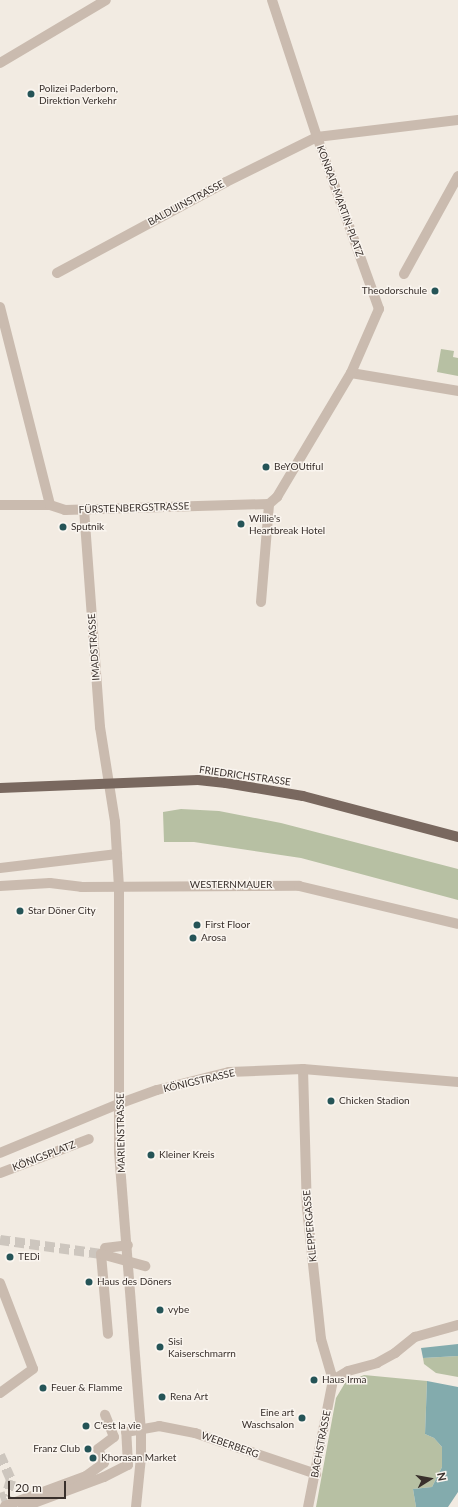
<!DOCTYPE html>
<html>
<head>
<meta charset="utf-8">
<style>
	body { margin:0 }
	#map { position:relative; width:458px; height:1507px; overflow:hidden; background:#f2ebe2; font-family:Lato,sans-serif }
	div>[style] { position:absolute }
	.green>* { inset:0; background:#b7c0a3 }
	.water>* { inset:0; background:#83abad }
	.minor-tunnel>* { height:10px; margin-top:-5px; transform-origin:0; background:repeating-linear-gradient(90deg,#cdc6be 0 10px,transparent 0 15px) }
	.minor>* { height:10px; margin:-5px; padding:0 5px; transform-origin:5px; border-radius:5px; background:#cabbaf }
	.major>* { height:10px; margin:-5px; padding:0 5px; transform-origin:5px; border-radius:5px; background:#79685f }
	.minor-bridge>* { height:10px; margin:-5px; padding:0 5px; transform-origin:5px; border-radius:5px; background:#cabbaf }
	.dots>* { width:11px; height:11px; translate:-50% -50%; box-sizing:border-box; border:2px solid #faf5ef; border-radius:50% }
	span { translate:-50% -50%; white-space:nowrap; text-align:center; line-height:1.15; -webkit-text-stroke:3px #faf5ef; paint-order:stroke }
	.poi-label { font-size:10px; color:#39302c }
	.left { translate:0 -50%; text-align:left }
	.right { translate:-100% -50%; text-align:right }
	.street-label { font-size:10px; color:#39302c }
	.north { position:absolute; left:410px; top:1459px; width:40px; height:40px; -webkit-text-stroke:3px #faf5ef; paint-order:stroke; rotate:79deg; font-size:11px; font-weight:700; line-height:16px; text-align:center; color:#39302c }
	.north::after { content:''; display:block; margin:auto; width:14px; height:18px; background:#39302c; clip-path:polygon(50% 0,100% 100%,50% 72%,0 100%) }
	.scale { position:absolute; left:8px; top:1481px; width:58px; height:18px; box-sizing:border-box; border:2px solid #39302c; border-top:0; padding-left:5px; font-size:12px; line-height:14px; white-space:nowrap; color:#39302c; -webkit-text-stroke:3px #faf5ef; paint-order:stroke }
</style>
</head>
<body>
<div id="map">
	<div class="green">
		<div style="clip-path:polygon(441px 349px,454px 351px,453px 357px,458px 358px,458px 376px,437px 372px)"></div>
		<div style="clip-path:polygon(181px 809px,219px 811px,281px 823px,458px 869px,458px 900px,301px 858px,194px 842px,164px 842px,163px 812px)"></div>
		<div style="clip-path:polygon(458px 1356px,458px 1377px,436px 1373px,424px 1364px,423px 1358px)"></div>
		<div style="clip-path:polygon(364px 1375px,427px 1381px,425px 1434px,434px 1438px,442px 1447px,442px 1467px,432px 1487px,413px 1489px,416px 1507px,316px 1507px,336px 1398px,345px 1383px)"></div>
	</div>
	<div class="water">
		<div style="clip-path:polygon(458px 1344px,458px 1356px,423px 1358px,421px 1348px)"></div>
		<div style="clip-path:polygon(427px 1381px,458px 1387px,458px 1492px,448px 1507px,416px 1507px,413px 1489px,432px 1487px,442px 1467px,442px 1447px,434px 1438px,425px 1434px)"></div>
	</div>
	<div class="minor-tunnel">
		<div style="left:0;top:1240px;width:102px;rotate:7.9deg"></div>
		<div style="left:0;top:1455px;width:27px;rotate:66deg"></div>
		<div style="left:11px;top:1480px;width:17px;rotate:107deg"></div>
		<div style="left:6px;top:1496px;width:6px;rotate:162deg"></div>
	</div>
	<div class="minor">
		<div style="left:0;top:63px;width:123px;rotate:-30.7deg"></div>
		<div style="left:57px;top:273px;width:192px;rotate:-28.3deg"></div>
		<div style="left:226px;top:182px;width:102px;rotate:-26.3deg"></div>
		<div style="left:317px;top:137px;width:142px;rotate:-6.9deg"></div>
		<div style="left:404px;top:274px;width:112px;rotate:-61.1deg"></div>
		<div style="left:0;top:307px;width:204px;rotate:75.8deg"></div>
		<div style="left:351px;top:373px;width:109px;rotate:9.5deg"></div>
		<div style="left:0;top:505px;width:50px"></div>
		<div style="left:50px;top:505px;width:16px;rotate:18deg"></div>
		<div style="left:65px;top:510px;width:204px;rotate:-1.7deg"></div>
		<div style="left:269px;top:504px;width:11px;rotate:-41deg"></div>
		<div style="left:277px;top:497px;width:144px;rotate:-59.2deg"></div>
		<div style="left:351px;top:373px;width:70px;rotate:-66.4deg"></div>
		<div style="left:379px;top:309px;width:183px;rotate:-109.8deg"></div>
		<div style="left:317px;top:137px;width:144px;rotate:-108.2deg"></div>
		<div style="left:84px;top:509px;width:219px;rotate:85.8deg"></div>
		<div style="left:100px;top:727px;width:96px;rotate:81deg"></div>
		<div style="left:115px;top:822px;width:65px;rotate:86.5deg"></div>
		<div style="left:119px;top:887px;width:265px;rotate:90deg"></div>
		<div style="left:119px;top:1152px;width:278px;rotate:85.5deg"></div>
		<div style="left:141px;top:1429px;width:28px;rotate:90deg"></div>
		<div style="left:141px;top:1457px;width:50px;rotate:95.7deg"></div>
		<div style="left:261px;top:602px;width:98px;rotate:-85.3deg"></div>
		<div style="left:0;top:868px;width:118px;rotate:-6.8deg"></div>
		<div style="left:0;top:886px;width:50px;rotate:-3.4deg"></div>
		<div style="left:50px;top:883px;width:31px;rotate:7deg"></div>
		<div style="left:81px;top:887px;width:218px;rotate:-0.3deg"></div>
		<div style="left:299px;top:886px;width:163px;rotate:13.4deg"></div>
		<div style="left:303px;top:1069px;width:139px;rotate:88.4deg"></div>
		<div style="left:307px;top:1208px;width:132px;rotate:83.9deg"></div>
		<div style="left:321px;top:1339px;width:43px;rotate:73.7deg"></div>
		<div style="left:333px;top:1380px;width:129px;rotate:101.1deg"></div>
		<div style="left:0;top:1153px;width:131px;rotate:-22.5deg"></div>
		<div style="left:121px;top:1103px;width:38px;rotate:-20deg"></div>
		<div style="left:157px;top:1090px;width:74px;rotate:-14deg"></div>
		<div style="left:229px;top:1072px;width:74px;rotate:-2.3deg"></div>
		<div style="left:303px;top:1069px;width:156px;rotate:4.8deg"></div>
		<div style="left:0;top:1173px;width:95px;rotate:-20.9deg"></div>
		<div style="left:105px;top:1248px;width:23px;rotate:-7deg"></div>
		<div style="left:101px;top:1254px;width:80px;rotate:85deg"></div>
		<div style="left:0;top:1283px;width:92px;rotate:69deg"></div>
		<div style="left:33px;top:1369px;width:41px;rotate:144deg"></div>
		<div style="left:333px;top:1380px;width:17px;rotate:-31deg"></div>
		<div style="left:348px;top:1371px;width:30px;rotate:-15deg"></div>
		<div style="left:377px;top:1363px;width:21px;rotate:-29deg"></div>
		<div style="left:395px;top:1353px;width:26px;rotate:-39deg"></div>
		<div style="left:415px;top:1337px;width:45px;rotate:-15.6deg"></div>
		<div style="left:5px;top:1506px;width:86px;rotate:-20.3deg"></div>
		<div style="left:86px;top:1476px;width:22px;rotate:-36deg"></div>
		<div style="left:104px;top:1463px;width:15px;rotate:-113deg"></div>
		<div style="left:98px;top:1449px;width:20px;rotate:-37deg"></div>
		<div style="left:114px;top:1437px;width:24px;rotate:-112deg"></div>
		<div style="left:23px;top:1507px;width:86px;rotate:-20.3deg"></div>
		<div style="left:104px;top:1477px;width:27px;rotate:-27deg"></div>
		<div style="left:128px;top:1465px;width:33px;rotate:-93deg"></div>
		<div style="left:126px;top:1432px;width:34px;rotate:-10deg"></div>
		<div style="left:159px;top:1426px;width:37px;rotate:11deg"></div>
		<div style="left:195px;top:1433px;width:128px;rotate:18.7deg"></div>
	</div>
	<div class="major">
		<div style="left:0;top:788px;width:198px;rotate:-2.3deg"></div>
		<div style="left:198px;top:780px;width:28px;rotate:6deg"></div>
		<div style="left:226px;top:783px;width:78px;rotate:9.6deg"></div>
		<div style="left:303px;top:796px;width:160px;rotate:14.8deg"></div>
	</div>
	<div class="minor-bridge">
		<div style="left:101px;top:1254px;width:46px;rotate:15.3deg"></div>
	</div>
	<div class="dots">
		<div style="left:31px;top:94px;background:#255457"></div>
		<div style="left:435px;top:291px;background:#255457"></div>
		<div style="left:266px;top:467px;background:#255457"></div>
		<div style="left:241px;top:524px;background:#255457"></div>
		<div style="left:63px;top:527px;background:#255457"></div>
		<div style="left:20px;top:911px;background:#255457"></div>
		<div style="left:197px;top:925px;background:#255457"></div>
		<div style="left:193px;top:938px;background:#255457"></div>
		<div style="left:331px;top:1101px;background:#255457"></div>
		<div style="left:151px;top:1155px;background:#255457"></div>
		<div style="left:10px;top:1257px;background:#255457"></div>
		<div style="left:89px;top:1282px;background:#255457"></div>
		<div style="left:160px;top:1310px;background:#255457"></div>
		<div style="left:160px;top:1347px;background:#255457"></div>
		<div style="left:314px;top:1380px;background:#255457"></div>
		<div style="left:43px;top:1388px;background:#255457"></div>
		<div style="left:162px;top:1397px;background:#255457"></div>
		<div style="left:302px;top:1418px;background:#255457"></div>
		<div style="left:86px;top:1426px;background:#255457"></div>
		<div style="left:88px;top:1449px;background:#255457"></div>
		<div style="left:93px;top:1458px;background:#255457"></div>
	</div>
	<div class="poi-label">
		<span class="left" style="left:39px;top:94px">Polizei Paderborn,<br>Direktion Verkehr</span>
		<span class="right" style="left:427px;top:291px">Theodorschule</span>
		<span class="left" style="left:274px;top:467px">BeYOUtiful</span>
		<span class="left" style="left:249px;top:524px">Willie's<br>Heartbreak Hotel</span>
		<span class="left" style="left:71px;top:527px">Sputnik</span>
		<span class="left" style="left:28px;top:911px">Star Döner City</span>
		<span class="left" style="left:205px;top:925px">First Floor</span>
		<span class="left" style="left:201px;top:938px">Arosa</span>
		<span class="left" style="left:339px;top:1101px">Chicken Stadion</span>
		<span class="left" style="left:159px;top:1155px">Kleiner Kreis</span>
		<span class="left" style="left:18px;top:1257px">TEDi</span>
		<span class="left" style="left:97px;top:1282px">Haus des Döners</span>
		<span class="left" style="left:168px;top:1310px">vybe</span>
		<span class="left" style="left:168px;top:1347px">Sisi<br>Kaiserschmarrn</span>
		<span class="left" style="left:322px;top:1380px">Haus Irma</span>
		<span class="left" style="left:51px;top:1388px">Feuer &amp; Flamme</span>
		<span class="left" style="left:170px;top:1397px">Rena Art</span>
		<span class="right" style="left:294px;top:1418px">Eine art<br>Waschsalon</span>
		<span class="left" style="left:94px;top:1426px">C'est la vie</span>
		<span class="right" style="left:80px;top:1449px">Franz Club</span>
		<span class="left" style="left:101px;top:1458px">Khorasan Market</span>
	</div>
	<div class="street-label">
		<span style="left:340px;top:201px;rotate:70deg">KONRAD-MARTIN-PLATZ</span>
		<span style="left:186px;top:203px;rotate:-28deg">BALDUINSTRASSE</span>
		<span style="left:134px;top:508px;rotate:-2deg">FÜRSTENBERGSTRASSE</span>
		<span style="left:94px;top:647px;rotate:-94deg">IMADSTRASSE</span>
		<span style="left:245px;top:776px;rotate:8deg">FRIEDRICHSTRASSE</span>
		<span style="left:231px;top:885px">WESTERNMAUER</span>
		<span style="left:199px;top:1081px;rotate:-13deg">KÖNIGSTRASSE</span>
		<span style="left:121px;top:1133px;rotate:-91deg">MARIENSTRASSE</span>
		<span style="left:44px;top:1156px;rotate:-21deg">KÖNIGSPLATZ</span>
		<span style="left:310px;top:1226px;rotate:-95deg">KLEPPERGASSE</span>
		<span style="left:321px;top:1444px;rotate:-79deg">BACHSTRASSE</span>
		<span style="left:230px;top:1445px;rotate:19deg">WEBERBERG</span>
	</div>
	<div class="north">N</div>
	<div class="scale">20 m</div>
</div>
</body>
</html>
